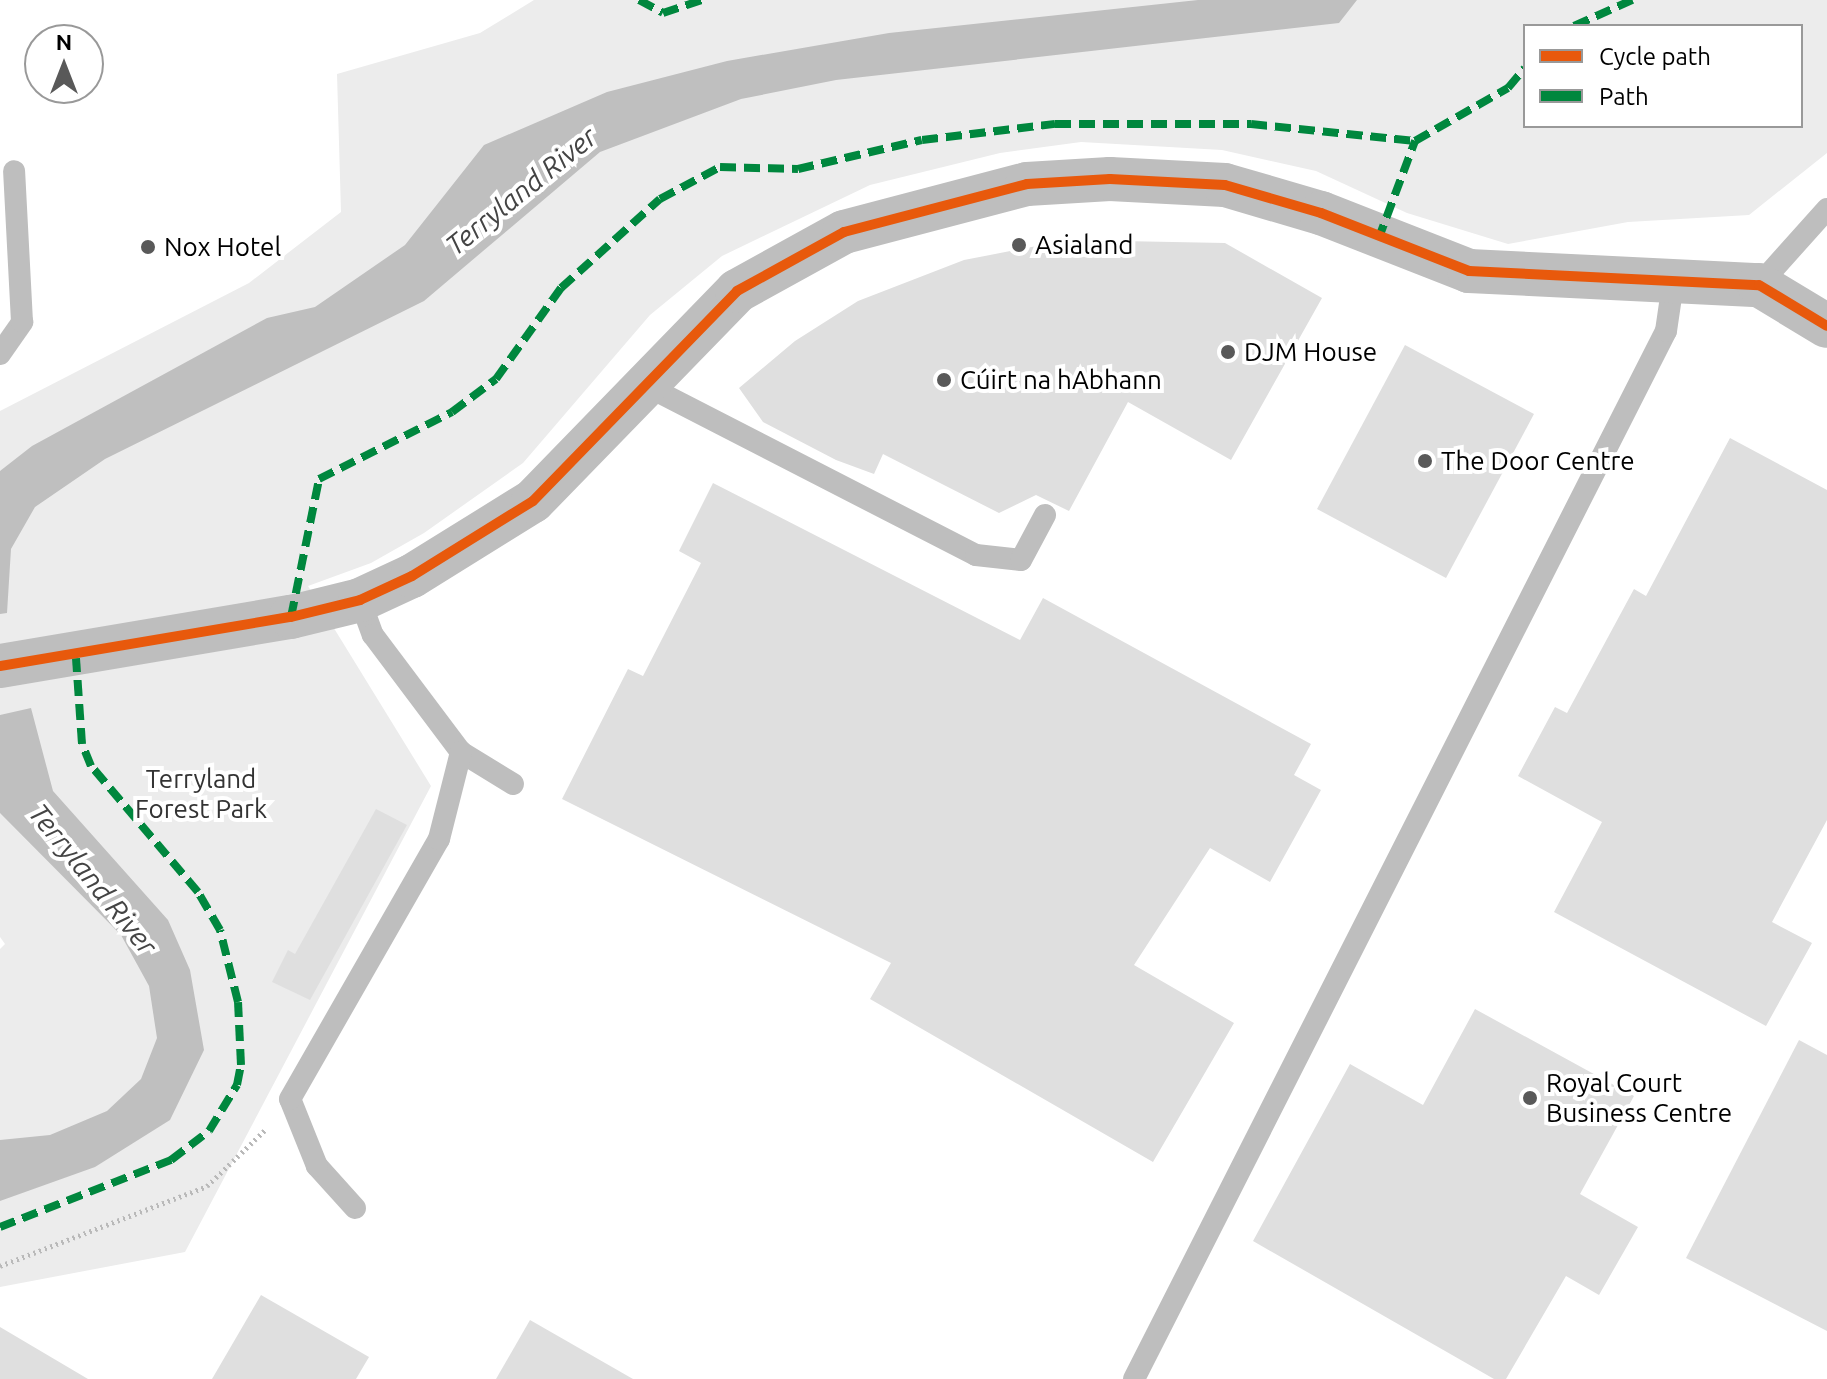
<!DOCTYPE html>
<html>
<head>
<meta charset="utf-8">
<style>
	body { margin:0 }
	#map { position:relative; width:1827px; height:1379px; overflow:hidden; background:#fff; font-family:Ubuntu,sans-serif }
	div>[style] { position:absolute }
	.green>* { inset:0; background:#ececec }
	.water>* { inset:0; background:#bfbfbf }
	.building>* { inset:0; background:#dfdfdf }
	.path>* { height:5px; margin-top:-2.5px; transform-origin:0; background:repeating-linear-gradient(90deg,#b9b9b9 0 2px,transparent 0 6px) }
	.service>* { height:22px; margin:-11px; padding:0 11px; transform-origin:11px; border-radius:11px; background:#bebebe }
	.tertiary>* { height:44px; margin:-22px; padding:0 22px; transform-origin:22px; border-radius:22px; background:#bebebe }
	.quiet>* { height:8px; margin-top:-4px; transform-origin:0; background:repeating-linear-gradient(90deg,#00873e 0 16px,transparent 0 24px) }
	.cycleway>* { height:10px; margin:-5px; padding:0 5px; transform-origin:5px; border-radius:5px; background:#e8590c }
	.dots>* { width:22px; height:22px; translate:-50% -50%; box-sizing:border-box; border:4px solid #fff; border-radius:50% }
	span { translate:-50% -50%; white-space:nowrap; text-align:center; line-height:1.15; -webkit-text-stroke:8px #fff; paint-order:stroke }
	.poi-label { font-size:26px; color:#000 }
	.left { translate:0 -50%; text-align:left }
	.park-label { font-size:26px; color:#333 }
	.water-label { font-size:28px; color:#444; font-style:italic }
	.legend { position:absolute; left:1523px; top:24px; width:280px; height:104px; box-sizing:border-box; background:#fff; border:2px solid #999; margin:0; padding:10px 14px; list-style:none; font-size:24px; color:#000 }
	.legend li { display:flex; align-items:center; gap:16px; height:40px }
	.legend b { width:40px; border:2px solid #999 }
	.north { position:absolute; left:24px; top:24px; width:80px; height:80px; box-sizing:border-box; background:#fff; border:2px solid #999; border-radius:50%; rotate:0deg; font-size:22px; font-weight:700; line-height:32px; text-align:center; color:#000 }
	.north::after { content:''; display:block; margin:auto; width:28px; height:36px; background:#595959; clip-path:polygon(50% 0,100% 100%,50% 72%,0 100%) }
</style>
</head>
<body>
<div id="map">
	<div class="green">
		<div style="clip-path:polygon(evenodd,534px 0,1827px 0,1827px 153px,1749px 215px,1628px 222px,1508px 244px,1407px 213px,1316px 171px,1222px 150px,1081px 142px,1000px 153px,870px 185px,722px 256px,650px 315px,523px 463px,424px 533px,371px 563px,308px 586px,431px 786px,185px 1252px,0 1287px,0 949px,5px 944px,0 937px,0 411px,249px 283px,341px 212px,337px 74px,480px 33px,534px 0,1525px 26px,1801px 26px,1801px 126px,1525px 126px,1525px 26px)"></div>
	</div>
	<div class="water">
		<div style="clip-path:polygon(1198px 0,1357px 0,1339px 23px,836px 80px,741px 99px,600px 152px,424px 301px,105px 459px,35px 507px,11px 549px,7px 613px,0 614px,0 471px,32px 446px,267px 318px,315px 307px,405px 245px,484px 145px,607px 92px,727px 61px,889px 33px)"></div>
		<div style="clip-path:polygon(31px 708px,53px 791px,168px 920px,190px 970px,204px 1050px,170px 1120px,95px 1167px,0 1201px,0 1140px,50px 1135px,107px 1111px,141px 1079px,157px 1038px,149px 986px,121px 935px,0 813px,0 715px)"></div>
	</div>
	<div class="building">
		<div style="clip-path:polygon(1068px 240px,1225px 243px,1322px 298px,1231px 460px,1128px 402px,1069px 511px,1036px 495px,999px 513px,883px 454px,874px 474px,836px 460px,763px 422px,739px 388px,795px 341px,858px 301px,964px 260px)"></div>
		<div style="clip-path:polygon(1405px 345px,1534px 414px,1446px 578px,1317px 509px)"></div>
		<div style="clip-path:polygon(1730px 438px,1827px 490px,1827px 820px,1772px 922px,1812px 943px,1766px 1026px,1554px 912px,1602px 822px,1518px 776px,1555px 707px,1567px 713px,1634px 589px,1646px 596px)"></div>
		<div style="clip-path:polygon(713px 483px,1020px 640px,1043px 598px,1311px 744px,1294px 775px,1321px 790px,1270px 882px,1210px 848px,1134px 965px,1234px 1023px,1153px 1162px,870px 999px,891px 963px,562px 799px,628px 669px,643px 676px,701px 563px,679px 551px)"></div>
		<div style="clip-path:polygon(376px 809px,407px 825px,310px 1000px,272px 982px,288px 950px,295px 954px)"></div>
		<div style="clip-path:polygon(1475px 1009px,1634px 1096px,1580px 1194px,1638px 1227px,1599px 1295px,1566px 1276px,1506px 1379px,1494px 1379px,1253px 1241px,1350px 1064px,1423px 1105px)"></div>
		<div style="clip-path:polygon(1799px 1040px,1827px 1055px,1827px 1331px,1686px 1258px)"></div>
		<div style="clip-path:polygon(261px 1295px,369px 1357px,356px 1379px,212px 1379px)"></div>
		<div style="clip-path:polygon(530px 1320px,633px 1379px,496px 1379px)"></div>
		<div style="clip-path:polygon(0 1327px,88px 1379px,0 1379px)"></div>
	</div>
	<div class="path">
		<div style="left:0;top:1266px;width:222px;rotate:-21.1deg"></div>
		<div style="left:207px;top:1186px;width:83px;rotate:-44deg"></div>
	</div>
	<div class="service">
		<div style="left:1759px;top:285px;width:102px;rotate:-48.2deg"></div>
		<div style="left:0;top:354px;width:39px;rotate:-55deg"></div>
		<div style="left:22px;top:322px;width:151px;rotate:-93deg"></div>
		<div style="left:645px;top:385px;width:372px;rotate:27.2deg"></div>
		<div style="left:976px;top:555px;width:45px;rotate:6.3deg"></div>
		<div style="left:1021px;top:560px;width:51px;rotate:-61.9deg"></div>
		<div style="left:360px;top:600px;width:37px;rotate:70deg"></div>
		<div style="left:373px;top:635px;width:146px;rotate:53.1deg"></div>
		<div style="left:461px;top:752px;width:61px;rotate:31.6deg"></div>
		<div style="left:355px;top:1208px;width:57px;rotate:-132.1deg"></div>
		<div style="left:317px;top:1166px;width:72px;rotate:-111.9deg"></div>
		<div style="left:290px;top:1099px;width:300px;rotate:-60.2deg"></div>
		<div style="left:439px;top:839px;width:90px;rotate:-75.8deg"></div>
		<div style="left:1134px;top:1379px;width:1175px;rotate:-63.09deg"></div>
		<div style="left:1666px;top:331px;width:56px;rotate:-81.7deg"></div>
	</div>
	<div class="tertiary">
		<div style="left:0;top:666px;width:295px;rotate:-9.6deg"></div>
		<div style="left:291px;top:617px;width:71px;rotate:-13.8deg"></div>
		<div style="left:360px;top:600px;width:57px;rotate:-24.8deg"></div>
		<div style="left:412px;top:576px;width:142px;rotate:-31.8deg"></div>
		<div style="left:533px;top:501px;width:293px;rotate:-45.8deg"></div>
		<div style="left:737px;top:291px;width:122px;rotate:-28.9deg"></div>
		<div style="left:844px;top:232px;width:189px;rotate:-14.7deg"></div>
		<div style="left:1027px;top:184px;width:83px;rotate:-3.4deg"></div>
		<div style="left:1110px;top:179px;width:115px;rotate:3deg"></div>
		<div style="left:1225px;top:185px;width:100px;rotate:16.3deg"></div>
		<div style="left:1321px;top:213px;width:159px;rotate:21.4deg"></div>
		<div style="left:1469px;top:271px;width:290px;rotate:2.8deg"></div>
		<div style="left:1759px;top:285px;width:79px;rotate:31.1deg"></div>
	</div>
	<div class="quiet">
		<div style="left:639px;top:0;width:27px;rotate:28deg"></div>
		<div style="left:663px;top:13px;width:41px;rotate:-18.4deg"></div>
		<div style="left:1574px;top:26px;width:64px;rotate:-24.1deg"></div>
		<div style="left:1378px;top:240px;width:106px;rotate:-69.5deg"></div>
		<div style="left:291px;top:617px;width:141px;rotate:-78.5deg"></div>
		<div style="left:319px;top:479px;width:149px;rotate:-26.7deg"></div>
		<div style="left:452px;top:412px;width:55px;rotate:-36.9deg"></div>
		<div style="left:496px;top:379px;width:112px;rotate:-54.5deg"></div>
		<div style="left:561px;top:288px;width:133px;rotate:-42deg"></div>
		<div style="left:660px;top:199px;width:68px;rotate:-28.1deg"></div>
		<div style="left:720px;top:167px;width:78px;rotate:1.5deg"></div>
		<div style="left:798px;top:169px;width:127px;rotate:-13.2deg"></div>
		<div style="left:922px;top:140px;width:134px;rotate:-6.9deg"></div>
		<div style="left:1055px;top:124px;width:196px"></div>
		<div style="left:1251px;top:124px;width:165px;rotate:5.9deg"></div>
		<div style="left:1415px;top:141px;width:107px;rotate:-29.7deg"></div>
		<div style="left:1508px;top:88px;width:26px;rotate:-50deg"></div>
		<div style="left:0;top:1227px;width:184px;rotate:-21.4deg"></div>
		<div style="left:171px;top:1160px;width:48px;rotate:-37.3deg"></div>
		<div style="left:209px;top:1131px;width:54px;rotate:-58.7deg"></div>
		<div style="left:237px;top:1085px;width:20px;rotate:-79deg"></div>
		<div style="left:241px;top:1065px;width:63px;rotate:-92.7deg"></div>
		<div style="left:238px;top:1002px;width:74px;rotate:-104deg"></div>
		<div style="left:220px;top:930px;width:44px;rotate:-120.1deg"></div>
		<div style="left:198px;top:892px;width:165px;rotate:-130.3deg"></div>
		<div style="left:91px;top:766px;width:24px;rotate:-112deg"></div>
		<div style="left:82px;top:744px;width:86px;rotate:-94deg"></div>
	</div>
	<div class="cycleway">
		<div style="left:0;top:666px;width:295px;rotate:-9.6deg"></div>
		<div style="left:291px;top:617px;width:71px;rotate:-13.8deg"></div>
		<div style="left:360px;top:600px;width:57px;rotate:-24.8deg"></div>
		<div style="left:412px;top:576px;width:142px;rotate:-31.8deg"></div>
		<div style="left:533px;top:501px;width:293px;rotate:-45.8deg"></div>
		<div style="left:737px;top:291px;width:122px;rotate:-28.9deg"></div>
		<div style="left:844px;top:232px;width:189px;rotate:-14.7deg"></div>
		<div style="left:1027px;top:184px;width:83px;rotate:-3.4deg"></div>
		<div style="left:1110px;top:179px;width:115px;rotate:3deg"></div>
		<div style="left:1225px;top:185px;width:100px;rotate:16.3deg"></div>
		<div style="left:1321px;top:213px;width:159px;rotate:21.4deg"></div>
		<div style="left:1469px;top:271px;width:290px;rotate:2.8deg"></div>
		<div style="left:1759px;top:285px;width:79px;rotate:31.1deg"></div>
	</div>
	<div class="dots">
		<div style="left:1019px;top:245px;background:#595959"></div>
		<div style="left:148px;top:247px;background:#595959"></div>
		<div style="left:1228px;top:352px;background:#595959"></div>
		<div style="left:944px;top:380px;background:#595959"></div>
		<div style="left:1425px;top:461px;background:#595959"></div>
		<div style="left:1530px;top:1098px;background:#595959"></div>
	</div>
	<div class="poi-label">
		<span class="left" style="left:1035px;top:245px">Asialand</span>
		<span class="left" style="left:164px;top:247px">Nox Hotel</span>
		<span class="left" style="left:1244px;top:352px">DJM House</span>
		<span class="left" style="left:960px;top:380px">Cúirt na hAbhann</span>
		<span class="left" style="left:1441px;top:461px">The Door Centre</span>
		<span class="left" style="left:1546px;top:1098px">Royal Court<br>Business Centre</span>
	</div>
	<div class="park-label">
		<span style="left:201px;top:794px">Terryland<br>Forest Park</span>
	</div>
	<div class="water-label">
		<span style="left:521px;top:191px;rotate:-39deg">Terryland River</span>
		<span style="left:93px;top:879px;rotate:51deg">Terryland River</span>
	</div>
	<ul class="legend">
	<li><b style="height:10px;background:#e8590c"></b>Cycle path</li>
	<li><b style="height:10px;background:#00873e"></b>Path</li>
	</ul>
	<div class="north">N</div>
</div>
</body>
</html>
